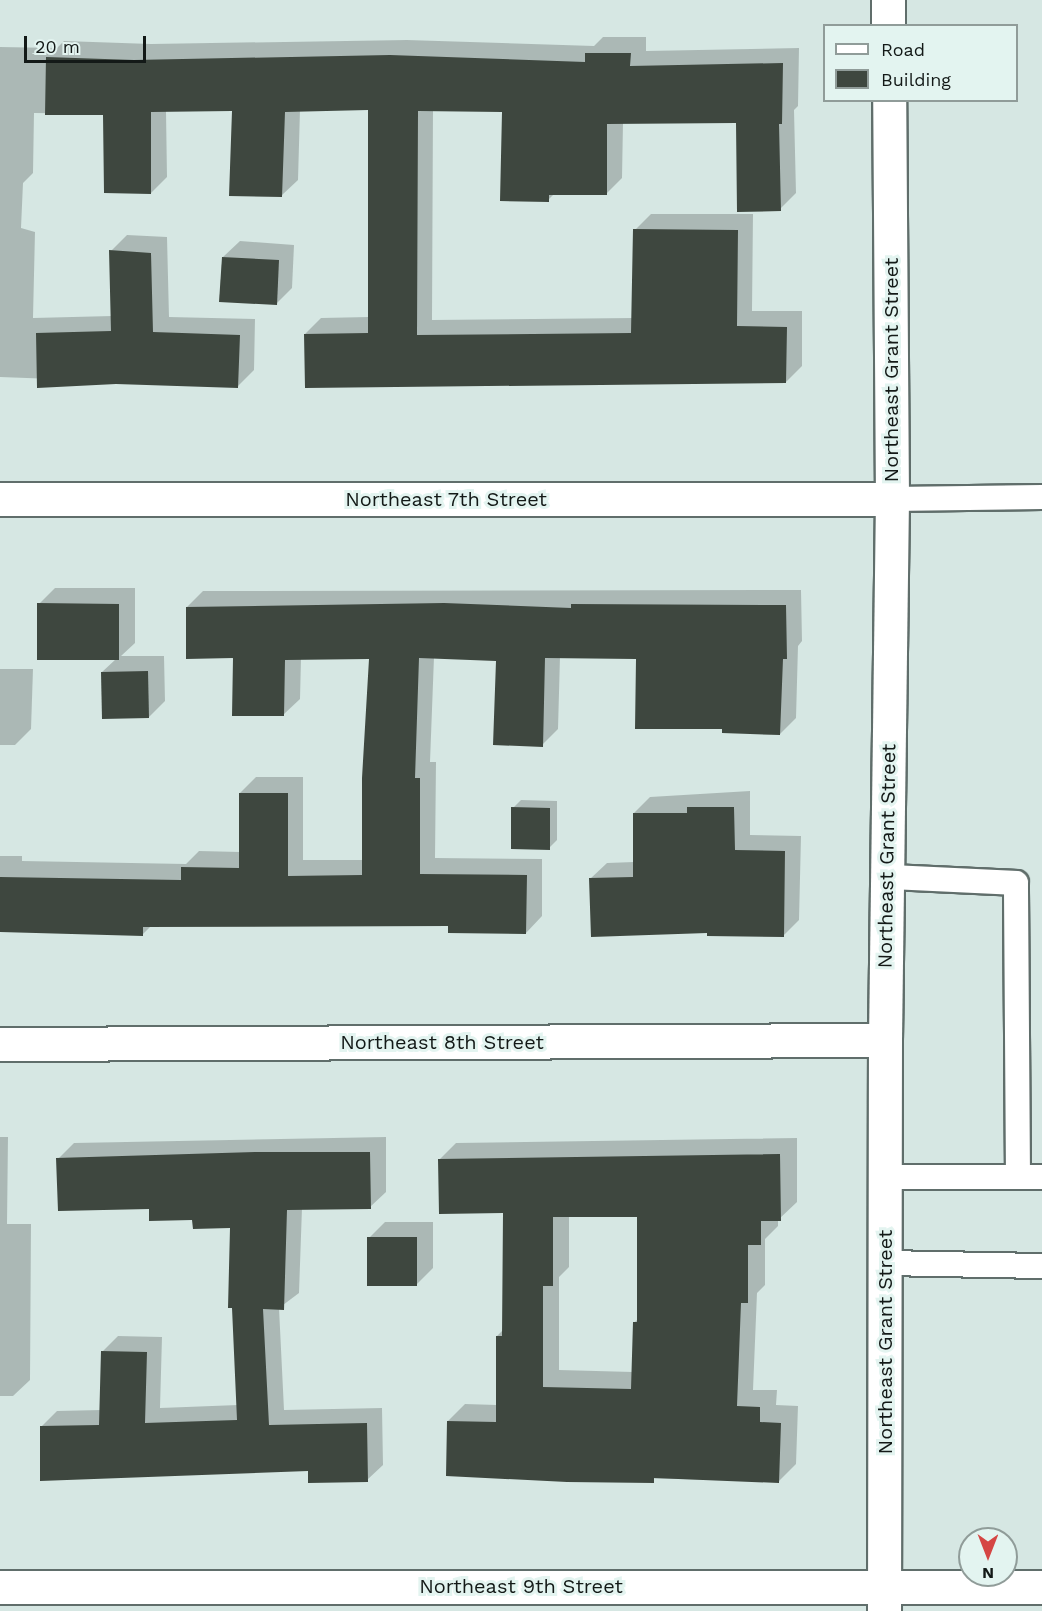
<!DOCTYPE html>
<html>
<head>
<meta charset="utf-8">
<style>
	body { margin:0 }
	#map { position:relative; width:1042px; height:1611px; overflow:hidden; background:#d6e7e3; font-family:"Work Sans",sans-serif }
	div>[style] { position:absolute }
	.shadow>* { inset:0; background:#0003 }
	.building>* { inset:0; background:#3e473f }
	.roads { filter:drop-shadow(2px 0 #606e6b) drop-shadow(-2px 0 #606e6b) drop-shadow(0 2px #606e6b) drop-shadow(0 -2px #606e6b) }
	.service>* { height:24px; margin:-12px; padding:0 12px; transform-origin:12px; border-radius:12px; background:#fff }
	.minor>* { height:33px; margin:-16.5px; padding:0 16.5px; transform-origin:16.5px; border-radius:16.5px; background:#fff }
	.tertiary>* { height:33px; margin:-16.5px; padding:0 16.5px; transform-origin:16.5px; border-radius:16.5px; background:#fff }
	span { translate:-50% -50%; white-space:nowrap; text-align:center; line-height:1.15; -webkit-text-stroke:6px #e3f4f0; paint-order:stroke }
	.street-label { font-size:20px; color:#131917 }
	.legend { position:absolute; left:823px; top:24px; width:195px; height:78px; box-sizing:border-box; background:#e3f4f0; border:2px solid #909c99; margin:0; padding:8px 10px; list-style:none; font-size:18px; color:#131917 }
	.legend li { display:flex; align-items:center; gap:12px; height:30px }
	.legend b { width:30px; border:2px solid #909c99 }
	.north { position:absolute; left:958px; top:1527px; width:60px; height:60px; box-sizing:border-box; background:#e3f4f0; border:2px solid #909c99; border-radius:50%; rotate:180deg; font-size:16px; font-weight:700; line-height:24px; text-align:center; color:#131917 }
	.north::after { content:''; display:block; margin:auto; width:21px; height:27px; background:#d54644; clip-path:polygon(50% 0,100% 100%,50% 72%,0 100%) }
	.scale { position:absolute; left:24px; top:36px; width:122px; height:27px; box-sizing:border-box; border:3px solid #131917; border-top:0; padding-left:8px; font-size:18px; line-height:21px; white-space:nowrap; color:#131917; -webkit-text-stroke:4px #e3f4f0; paint-order:stroke }
</style>
</head>
<body>
<div id="map">
	<div class="shadow">
		<div style="clip-path:polygon(603px 37px,646px 37px,646px 51px,799px 48px,798px 106px,794px 110px,796px 193px,780px 209px,738px 122px,623px 123px,622px 178px,606px 194px,555px 193px,548px 200px,503px 111px,433px 109px,432px 320px,633px 318px,635px 230px,651px 214px,753px 214px,752px 311px,802px 311px,802px 366px,786px 382px,305px 334px,321px 318px,369px 317px,369px 108px,300px 110px,298px 180px,281px 196px,233px 110px,166px 111px,167px 177px,151px 193px,105px 114px,34px 113px,33px 173px,23px 183px,21px 228px,35px 232px,33px 318px,112px 316px,111px 251px,127px 235px,167px 237px,169px 317px,255px 319px,254px 370px,238px 386px,0 377px,0 47px,57px 48px,64px 41px,151px 44px,407px 40px,594px 46px)"></div>
		<div style="clip-path:polygon(240px 241px,294px 245px,292px 288px,276px 304px,223px 257px)"></div>
		<div style="clip-path:polygon(55px 588px,135px 588px,135px 643px,121px 656px,164px 656px,165px 701px,149px 717px,102px 672px,116px 659px,39px 604px)"></div>
		<div style="clip-path:polygon(801px 590px,802px 641px,798px 646px,796px 718px,780px 734px,724px 728px,637px 657px,560px 657px,558px 729px,542px 745px,497px 659px,434px 657px,430px 762px,436px 762px,435px 858px,542px 859px,542px 916px,526px 933px,450px 925px,152px 925px,142px 935px,0 931px,0 856px,22px 856px,22px 861px,186px 864px,199px 851px,240px 852px,240px 793px,256px 777px,303px 777px,303px 860px,363px 860px,370px 657px,301px 658px,300px 699px,283px 715px,187px 607px,203px 591px)"></div>
		<div style="clip-path:polygon(0 669px,33px 669px,31px 729px,15px 745px,0 745px)"></div>
		<div style="clip-path:polygon(750px 791px,750px 835px,801px 836px,799px 920px,783px 936px,708px 931px,590px 879px,607px 863px,634px 862px,634px 813px,650px 797px)"></div>
		<div style="clip-path:polygon(521px 800px,557px 801px,557px 840px,549px 848px,513px 808px)"></div>
		<div style="clip-path:polygon(0 1137px,8px 1137px,7px 1224px,31px 1224px,30px 1380px,13px 1396px,0 1396px)"></div>
		<div style="clip-path:polygon(386px 1137px,386px 1192px,370px 1207px,302px 1208px,299px 1293px,279px 1308px,284px 1410px,382px 1408px,383px 1465px,367px 1480px,41px 1427px,57px 1411px,101px 1410px,102px 1352px,118px 1336px,162px 1337px,160px 1408px,238px 1405px,232px 1226px,151px 1207px,58px 1159px,74px 1143px)"></div>
		<div style="clip-path:polygon(evenodd,797px 1138px,797px 1202px,778px 1220px,778px 1226px,765px 1239px,765px 1285px,757px 1293px,753px 1390px,777px 1390px,776px 1405px,798px 1406px,796px 1464px,779px 1481px,447px 1474px,448px 1421px,465px 1404px,497px 1405px,497px 1336px,503px 1330px,504px 1211px,439px 1160px,456px 1143px,797px 1138px,638px 1215px,638px 1319px,634px 1323px,633px 1372px,559px 1370px,559px 1277px,569px 1267px,569px 1216px,638px 1215px)"></div>
		<div style="clip-path:polygon(385px 1222px,433px 1222px,433px 1268px,417px 1284px,369px 1238px)"></div>
	</div>
	<div class="building">
		<div style="clip-path:polygon(585px 53px,631px 53px,630px 66px,783px 63px,782px 124px,779px 124px,781px 211px,737px 212px,736px 123px,607px 124px,607px 195px,549px 195px,549px 202px,500px 201px,502px 112px,418px 111px,417px 335px,631px 333px,633px 229px,738px 230px,737px 326px,787px 327px,786px 383px,305px 388px,304px 334px,368px 333px,368px 110px,285px 112px,282px 197px,229px 196px,232px 111px,151px 112px,151px 194px,104px 193px,103px 115px,45px 115px,46px 57px,134px 60px,390px 55px,585px 62px)"></div>
		<div style="clip-path:polygon(109px 250px,151px 253px,153px 332px,240px 335px,238px 388px,116px 384px,37px 388px,36px 333px,111px 331px)"></div>
		<div style="clip-path:polygon(222px 257px,279px 260px,277px 305px,219px 302px)"></div>
		<div style="clip-path:polygon(37px 603px,119px 604px,119px 660px,37px 660px)"></div>
		<div style="clip-path:polygon(444px 603px,571px 608px,571px 604px,786px 605px,787px 659px,783px 659px,780px 735px,722px 733px,722px 729px,635px 729px,636px 659px,545px 658px,543px 747px,493px 745px,496px 661px,419px 658px,415px 778px,420px 778px,420px 874px,527px 875px,526px 934px,448px 933px,448px 926px,143px 927px,143px 936px,0 932px,0 877px,181px 880px,181px 867px,239px 868px,239px 793px,288px 793px,288px 876px,362px 875px,362px 778px,369px 659px,285px 660px,284px 716px,232px 716px,233px 658px,186px 659px,186px 607px)"></div>
		<div style="clip-path:polygon(148px 671px,149px 718px,102px 719px,101px 672px)"></div>
		<div style="clip-path:polygon(511px 807px,550px 808px,550px 850px,511px 849px)"></div>
		<div style="clip-path:polygon(687px 807px,734px 807px,735px 850px,785px 851px,784px 937px,707px 936px,707px 933px,591px 937px,589px 878px,633px 877px,633px 813px,687px 813px)"></div>
		<div style="clip-path:polygon(255px 1152px,370px 1152px,371px 1209px,287px 1210px,284px 1310px,263px 1309px,269px 1425px,367px 1423px,368px 1482px,308px 1483px,308px 1471px,40px 1481px,40px 1426px,99px 1425px,101px 1351px,147px 1352px,145px 1423px,237px 1420px,232px 1308px,228px 1308px,230px 1228px,193px 1229px,192px 1220px,149px 1221px,149px 1209px,58px 1211px,56px 1158px)"></div>
		<div style="clip-path:polygon(evenodd,780px 1154px,781px 1221px,761px 1221px,761px 1245px,748px 1245px,748px 1303px,741px 1303px,737px 1406px,760px 1407px,760px 1422px,781px 1423px,779px 1483px,654px 1478px,654px 1483px,567px 1482px,446px 1476px,447px 1421px,496px 1422px,496px 1336px,502px 1336px,503px 1213px,439px 1214px,438px 1159px,780px 1154px,553px 1217px,637px 1217px,637px 1322px,633px 1322px,631px 1389px,543px 1387px,543px 1286px,553px 1286px,553px 1217px)"></div>
		<div style="clip-path:polygon(367px 1237px,417px 1237px,417px 1286px,367px 1286px)"></div>
	</div>
	<div class="roads">
		<div class="service">
			<div style="left:892px;top:499px;width:150px;rotate:-0.8deg"></div>
			<div style="left:885px;top:1177px;width:133px"></div>
			<div style="left:1018px;top:1177px;width:294px;rotate:-90.4deg"></div>
			<div style="left:1016px;top:883px;width:129px;rotate:-177.3deg"></div>
			<div style="left:1018px;top:1177px;width:24px"></div>
			<div style="left:885px;top:1263px;width:157px;rotate:1.1deg"></div>
		</div>
		<div class="minor">
			<div style="left:888px;top:0;width:26px;rotate:90deg"></div>
			<div style="left:0;top:499px;width:892px"></div>
			<div style="left:0;top:1044px;width:885px;rotate:-0.26deg"></div>
			<div style="left:884px;top:1611px;width:571px;rotate:-89.9deg"></div>
			<div style="left:885px;top:1040px;width:541px;rotate:-89.26deg"></div>
			<div style="left:892px;top:499px;width:399px;rotate:-90.4deg"></div>
		</div>
		<div class="tertiary">
			<div style="left:0;top:1587px;width:1042px"></div>
		</div>
	</div>
	<div class="street-label">
		<span style="left:891px;top:370px;rotate:-90deg">Northeast Grant Street</span>
		<span style="left:446px;top:499px">Northeast 7th Street</span>
		<span style="left:887px;top:856px;rotate:-89deg">Northeast Grant Street</span>
		<span style="left:442px;top:1042px">Northeast 8th Street</span>
		<span style="left:885px;top:1342px;rotate:-90deg">Northeast Grant Street</span>
		<span style="left:521px;top:1586px">Northeast 9th Street</span>
	</div>
	<ul class="legend">
	<li><b style="height:8px;background:#fff"></b>Road</li>
	<li><b style="height:16px;background:#3e473f"></b>Building</li>
	</ul>
	<div class="north">N</div>
	<div class="scale">20 m</div>
</div>
</body>
</html>
